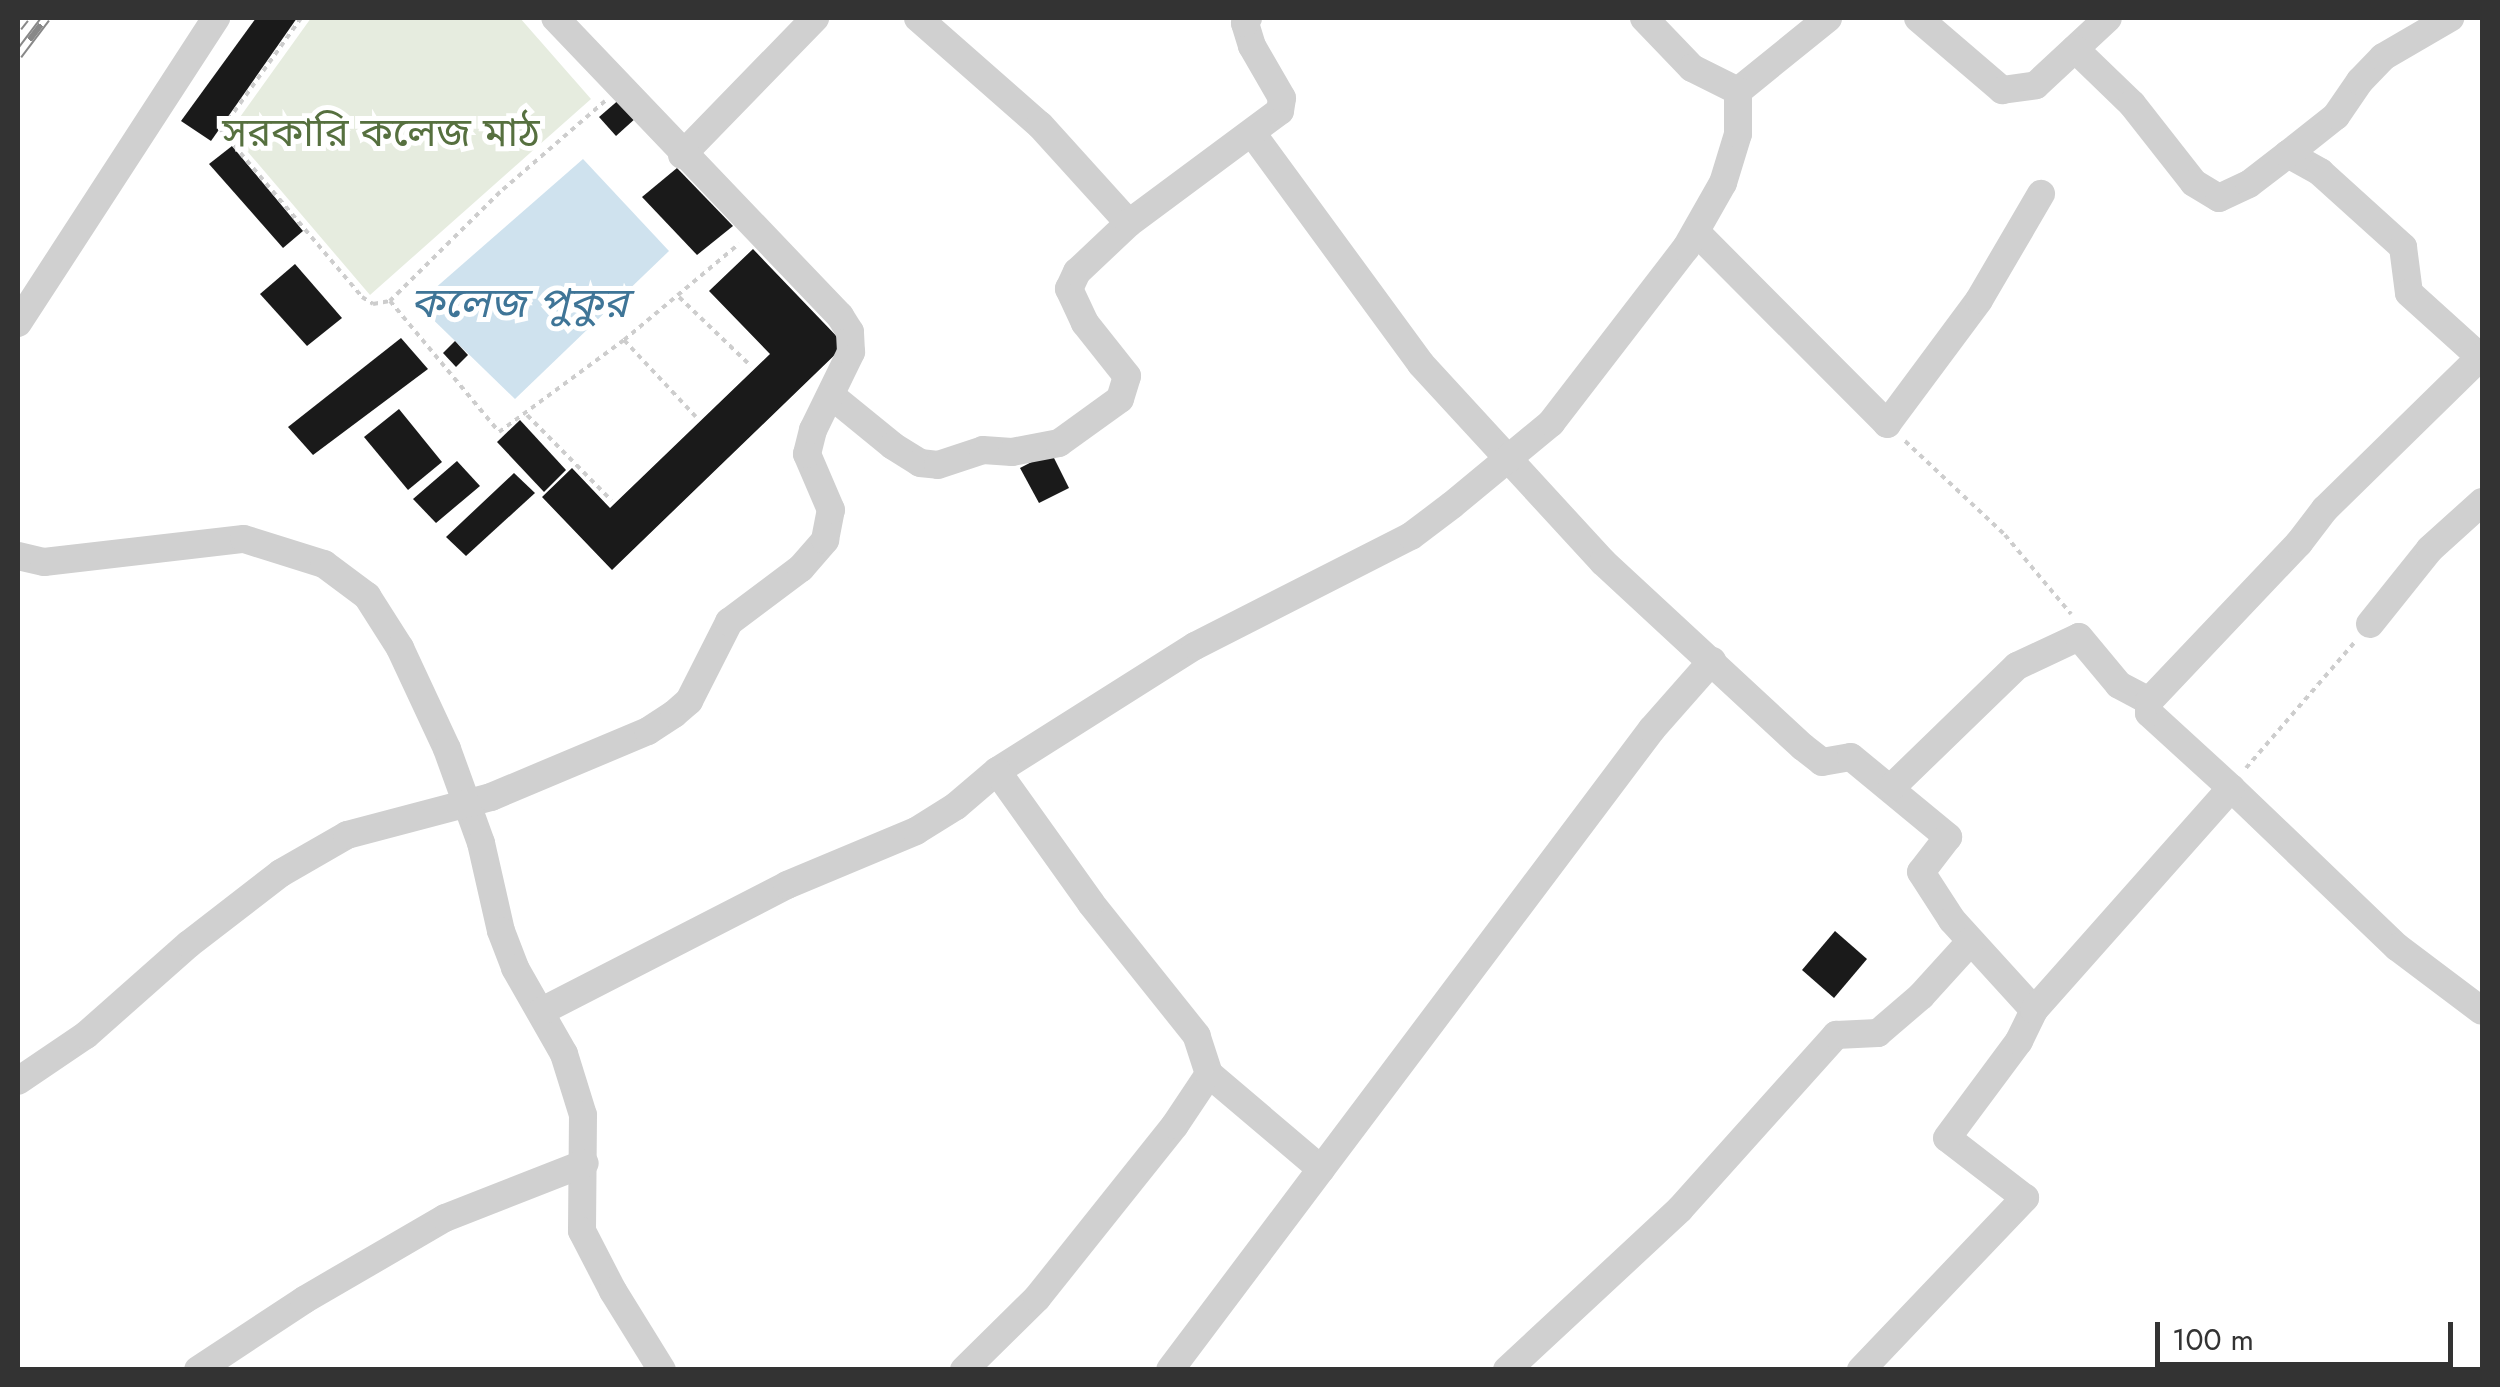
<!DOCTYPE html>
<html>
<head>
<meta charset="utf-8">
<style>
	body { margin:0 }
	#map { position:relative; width:2500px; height:1387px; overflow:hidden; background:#fff; font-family:Jost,"Noto Sans Bengali",sans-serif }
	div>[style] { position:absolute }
	.green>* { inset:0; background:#e6ecdf }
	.water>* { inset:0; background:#cfe2ee }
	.building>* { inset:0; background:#1a1a1a }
	.path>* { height:4px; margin-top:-2px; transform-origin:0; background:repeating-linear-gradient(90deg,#cdcdcd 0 5px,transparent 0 10px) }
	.minor>* { height:28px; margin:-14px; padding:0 14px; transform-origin:14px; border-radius:14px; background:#d0d0d0 }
	.rail>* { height:10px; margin-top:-5px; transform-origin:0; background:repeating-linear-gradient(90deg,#fff 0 19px,#888 0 38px); box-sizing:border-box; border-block:2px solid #888 }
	span { translate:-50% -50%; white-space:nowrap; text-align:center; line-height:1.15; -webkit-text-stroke:10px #fff; paint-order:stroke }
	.park-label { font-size:40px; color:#56703f }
	.water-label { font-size:42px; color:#3f7597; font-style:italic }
	.frame { position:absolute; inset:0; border:20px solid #333; pointer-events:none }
	.scale { position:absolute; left:2155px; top:1322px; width:298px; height:45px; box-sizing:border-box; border:5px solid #333; border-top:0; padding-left:12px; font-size:30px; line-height:35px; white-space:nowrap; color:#333; -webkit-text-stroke:8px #fff; paint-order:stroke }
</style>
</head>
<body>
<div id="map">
	<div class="green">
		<div style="clip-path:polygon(311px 18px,520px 18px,591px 99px,370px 295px,230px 131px)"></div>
	</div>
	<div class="water">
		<div style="clip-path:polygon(583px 159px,669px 251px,515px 399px,417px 304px)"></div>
	</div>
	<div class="building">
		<div style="clip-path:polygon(256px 18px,297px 18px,211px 141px,181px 121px)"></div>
		<div style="clip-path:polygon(621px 98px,637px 117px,616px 136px,599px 117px)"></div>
		<div style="clip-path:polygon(232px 146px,303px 231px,283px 248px,209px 164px)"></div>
		<div style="clip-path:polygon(677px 168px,733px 226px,697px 255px,642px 197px)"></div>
		<div style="clip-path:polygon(753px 249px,845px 345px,612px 570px,542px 497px,572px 468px,610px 508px,770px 354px,709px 291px)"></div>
		<div style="clip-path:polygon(295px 264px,342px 318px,307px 346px,260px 294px)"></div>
		<div style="clip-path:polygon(401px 338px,428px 369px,313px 455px,288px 427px)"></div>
		<div style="clip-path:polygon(455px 341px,468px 355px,456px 367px,443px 353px)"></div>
		<div style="clip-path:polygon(399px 409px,442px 462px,408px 490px,364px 437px)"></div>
		<div style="clip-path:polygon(520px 420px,566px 470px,544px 492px,497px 442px)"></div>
		<div style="clip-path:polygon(1051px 452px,1069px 488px,1039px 503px,1020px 468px)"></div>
		<div style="clip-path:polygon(457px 461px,480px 486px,436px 523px,413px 499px)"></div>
		<div style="clip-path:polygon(514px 473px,535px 493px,466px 556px,446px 537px)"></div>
		<div style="clip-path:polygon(1835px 931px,1867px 959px,1834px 998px,1802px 970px)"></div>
	</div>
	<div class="path">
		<div style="left:301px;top:18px;width:138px;rotate:125.5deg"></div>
		<div style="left:221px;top:130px;width:219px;rotate:49.8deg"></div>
		<div style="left:362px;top:297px;width:13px;rotate:32deg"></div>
		<div style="left:373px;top:304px;width:17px;rotate:-10deg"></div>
		<div style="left:605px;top:101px;width:139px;rotate:139.1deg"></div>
		<div style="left:500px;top:192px;width:155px;rotate:135.3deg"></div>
		<div style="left:390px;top:301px;width:170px;rotate:50.2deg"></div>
		<div style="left:499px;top:432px;width:155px;rotate:-36.4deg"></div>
		<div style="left:624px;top:340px;width:150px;rotate:-39.9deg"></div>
		<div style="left:679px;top:297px;width:100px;rotate:43.8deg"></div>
		<div style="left:624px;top:340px;width:105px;rotate:46.9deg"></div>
		<div style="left:527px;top:415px;width:120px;rotate:45.3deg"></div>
		<div style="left:1905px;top:441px;width:137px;rotate:43.2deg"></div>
		<div style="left:2005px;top:535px;width:103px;rotate:50.1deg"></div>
		<div style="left:2246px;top:768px;width:165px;rotate:-49.2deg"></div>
	</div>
	<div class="minor">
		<div style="left:918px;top:18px;width:162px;rotate:41.3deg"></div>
		<div style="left:1040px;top:125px;width:132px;rotate:47.8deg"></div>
		<div style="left:1644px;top:18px;width:69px;rotate:46.2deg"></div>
		<div style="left:1692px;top:68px;width:51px;rotate:26.6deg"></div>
		<div style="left:1738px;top:91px;width:116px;rotate:-39deg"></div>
		<div style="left:1918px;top:18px;width:111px;rotate:40.6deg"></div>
		<div style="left:2002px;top:90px;width:34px;rotate:-8deg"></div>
		<div style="left:2036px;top:85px;width:98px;rotate:-42.9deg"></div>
		<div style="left:2075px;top:49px;width:79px;rotate:44deg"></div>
		<div style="left:2132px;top:104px;width:100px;rotate:51.9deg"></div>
		<div style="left:2194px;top:183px;width:29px;rotate:31deg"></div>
		<div style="left:2219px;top:198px;width:33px;rotate:-25deg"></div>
		<div style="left:2249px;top:184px;width:49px;rotate:-37.6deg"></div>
		<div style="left:2288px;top:154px;width:37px;rotate:29deg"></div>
		<div style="left:2320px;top:172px;width:112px;rotate:42.1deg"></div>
		<div style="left:2403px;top:247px;width:46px;rotate:82.6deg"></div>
		<div style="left:2409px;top:293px;width:98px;rotate:42.1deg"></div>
		<div style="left:1252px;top:133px;width:286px;rotate:53.8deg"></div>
		<div style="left:1421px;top:364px;width:269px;rotate:47.4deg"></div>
		<div style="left:1603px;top:562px;width:272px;rotate:42.8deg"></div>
		<div style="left:1803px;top:747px;width:24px;rotate:38deg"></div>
		<div style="left:1822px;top:762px;width:29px;rotate:-10deg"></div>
		<div style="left:1851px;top:757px;width:126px;rotate:39.5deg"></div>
		<div style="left:1948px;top:837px;width:44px;rotate:127.6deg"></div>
		<div style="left:1921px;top:872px;width:57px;rotate:57.1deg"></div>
		<div style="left:1952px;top:920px;width:122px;rotate:47.7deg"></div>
		<div style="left:2288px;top:154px;width:61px;rotate:-38.4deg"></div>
		<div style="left:2336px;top:116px;width:42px;rotate:-55.6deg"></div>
		<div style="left:2360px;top:81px;width:33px;rotate:-46deg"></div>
		<div style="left:2383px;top:57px;width:78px;rotate:-30.2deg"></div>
		<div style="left:682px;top:155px;width:191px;rotate:-45.8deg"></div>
		<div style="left:1696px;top:232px;width:271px;rotate:45.1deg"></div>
		<div style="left:1887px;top:424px;width:154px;rotate:-53.4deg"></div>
		<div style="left:1979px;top:300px;width:123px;rotate:-59.7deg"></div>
		<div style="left:18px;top:323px;width:364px;rotate:-57deg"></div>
		<div style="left:833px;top:397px;width:77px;rotate:39.2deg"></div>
		<div style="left:893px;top:446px;width:32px;rotate:32deg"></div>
		<div style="left:920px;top:463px;width:18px;rotate:6deg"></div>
		<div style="left:938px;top:465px;width:47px;rotate:-18.4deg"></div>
		<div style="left:983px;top:450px;width:29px;rotate:4deg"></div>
		<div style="left:1012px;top:452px;width:48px;rotate:-10.8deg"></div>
		<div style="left:1059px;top:443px;width:75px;rotate:-35.8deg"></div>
		<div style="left:1120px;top:399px;width:24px;rotate:-73deg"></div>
		<div style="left:1127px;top:376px;width:68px;rotate:-128.4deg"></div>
		<div style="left:1085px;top:323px;width:38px;rotate:-115deg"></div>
		<div style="left:1069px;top:289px;width:19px;rotate:-65deg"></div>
		<div style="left:1077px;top:272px;width:71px;rotate:-43.3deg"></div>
		<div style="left:1129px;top:223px;width:188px;rotate:-36.6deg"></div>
		<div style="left:1280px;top:111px;width:13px;rotate:-81deg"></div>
		<div style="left:1282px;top:98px;width:60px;rotate:-120deg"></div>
		<div style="left:1252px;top:46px;width:24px;rotate:-107deg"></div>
		<div style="left:1245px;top:23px;width:6px;rotate:-59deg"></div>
		<div style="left:18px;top:556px;width:27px;rotate:13deg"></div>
		<div style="left:44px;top:562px;width:201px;rotate:-6.6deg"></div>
		<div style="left:244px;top:539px;width:84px;rotate:17.4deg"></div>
		<div style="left:324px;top:564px;width:54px;rotate:36.7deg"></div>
		<div style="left:367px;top:596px;width:62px;rotate:57.6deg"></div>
		<div style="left:400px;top:648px;width:111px;rotate:65deg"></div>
		<div style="left:447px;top:749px;width:100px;rotate:70.1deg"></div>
		<div style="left:481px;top:843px;width:90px;rotate:77.2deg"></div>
		<div style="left:501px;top:931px;width:40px;rotate:69deg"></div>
		<div style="left:515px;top:968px;width:99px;rotate:60.3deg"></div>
		<div style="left:564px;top:1054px;width:64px;rotate:72.7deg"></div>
		<div style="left:583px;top:1115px;width:116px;rotate:90.5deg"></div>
		<div style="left:582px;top:1231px;width:68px;rotate:62.7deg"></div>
		<div style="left:613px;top:1291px;width:93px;rotate:58.2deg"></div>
		<div style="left:2370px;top:624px;width:96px;rotate:-51.3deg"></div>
		<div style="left:2430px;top:549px;width:70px;rotate:-42.1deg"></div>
		<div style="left:1892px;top:787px;width:174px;rotate:-44.1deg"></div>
		<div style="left:2017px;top:666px;width:68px;rotate:-25.1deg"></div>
		<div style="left:2079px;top:637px;width:62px;rotate:50.2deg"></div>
		<div style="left:2119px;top:685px;width:34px;rotate:28deg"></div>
		<div style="left:2231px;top:788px;width:230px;rotate:43.8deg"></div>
		<div style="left:2397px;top:947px;width:106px;rotate:37deg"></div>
		<div style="left:542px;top:1011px;width:276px;rotate:-27.2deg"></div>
		<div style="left:787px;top:885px;width:140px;rotate:-22.7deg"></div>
		<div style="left:916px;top:831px;width:47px;rotate:-32deg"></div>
		<div style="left:956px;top:806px;width:54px;rotate:-40.5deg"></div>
		<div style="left:997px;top:771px;width:234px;rotate:-32.3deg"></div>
		<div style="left:1195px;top:646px;width:242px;rotate:-27deg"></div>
		<div style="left:1411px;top:536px;width:51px;rotate:-37.1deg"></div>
		<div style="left:1452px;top:505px;width:129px;rotate:-39.6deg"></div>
		<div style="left:1551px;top:423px;width:221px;rotate:-52.4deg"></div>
		<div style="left:1686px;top:248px;width:75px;rotate:-60.4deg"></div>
		<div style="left:1723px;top:183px;width:51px;rotate:-73deg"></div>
		<div style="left:1738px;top:134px;width:43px;rotate:-90deg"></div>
		<div style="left:1209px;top:1074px;width:147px;rotate:40.3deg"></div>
		<div style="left:18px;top:1081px;width:82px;rotate:-34.1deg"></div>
		<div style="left:86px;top:1035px;width:137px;rotate:-41.5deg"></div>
		<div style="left:189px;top:944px;width:116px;rotate:-37.7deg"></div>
		<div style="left:281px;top:873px;width:76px;rotate:-29.9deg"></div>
		<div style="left:347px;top:835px;width:149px;rotate:-14.8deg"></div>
		<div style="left:491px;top:797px;width:170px;rotate:-22.8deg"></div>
		<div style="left:648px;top:731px;width:31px;rotate:-33deg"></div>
		<div style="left:674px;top:714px;width:20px;rotate:-41deg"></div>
		<div style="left:689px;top:701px;width:89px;rotate:-63.1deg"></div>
		<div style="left:729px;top:622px;width:90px;rotate:-36.9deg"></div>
		<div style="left:801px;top:568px;width:37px;rotate:-49deg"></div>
		<div style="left:825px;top:540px;width:31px;rotate:-79deg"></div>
		<div style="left:831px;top:510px;width:61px;rotate:-113.2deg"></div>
		<div style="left:807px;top:454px;width:25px;rotate:-76deg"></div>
		<div style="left:813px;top:430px;width:87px;rotate:-64deg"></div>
		<div style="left:851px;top:352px;width:20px;rotate:-93deg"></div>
		<div style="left:850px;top:332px;width:19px;rotate:-122deg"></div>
		<div style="left:840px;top:316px;width:412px;rotate:-133.7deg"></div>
		<div style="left:198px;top:1370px;width:127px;rotate:-33.4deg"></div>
		<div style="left:304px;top:1300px;width:163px;rotate:-30.2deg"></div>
		<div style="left:445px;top:1218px;width:150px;rotate:-21.4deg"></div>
		<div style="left:964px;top:1370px;width:103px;rotate:-44.6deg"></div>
		<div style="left:1037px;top:1298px;width:221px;rotate:-51.4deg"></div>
		<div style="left:1175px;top:1125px;width:61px;rotate:-56.3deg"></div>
		<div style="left:1209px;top:1074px;width:40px;rotate:-108deg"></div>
		<div style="left:1197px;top:1036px;width:170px;rotate:-128.6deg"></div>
		<div style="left:1091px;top:903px;width:162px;rotate:-125.5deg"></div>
		<div style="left:1170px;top:1370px;width:802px;rotate:-53.06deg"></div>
		<div style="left:1652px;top:729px;width:91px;rotate:-48.6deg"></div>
		<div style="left:1507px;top:1370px;width:236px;rotate:-42.9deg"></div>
		<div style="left:1680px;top:1209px;width:234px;rotate:-48.1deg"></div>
		<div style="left:1836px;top:1035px;width:42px;rotate:-2.7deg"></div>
		<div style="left:1878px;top:1033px;width:57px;rotate:-40.7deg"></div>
		<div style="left:1921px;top:996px;width:74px;rotate:-47.7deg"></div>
		<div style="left:1861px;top:1370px;width:238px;rotate:-46.4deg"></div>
		<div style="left:2025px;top:1198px;width:98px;rotate:-142.4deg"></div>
		<div style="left:1947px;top:1138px;width:121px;rotate:-53.4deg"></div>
		<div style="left:2019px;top:1041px;width:34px;rotate:-64deg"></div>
		<div style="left:2034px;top:1010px;width:297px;rotate:-48.4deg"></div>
		<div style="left:2231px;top:788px;width:111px;rotate:-137.6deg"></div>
		<div style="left:2149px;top:713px;width:12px;rotate:-90deg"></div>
		<div style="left:2149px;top:701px;width:218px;rotate:-46.5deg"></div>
		<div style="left:2299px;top:543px;width:43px;rotate:-52.6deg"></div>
		<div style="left:2325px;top:509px;width:217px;rotate:-44.4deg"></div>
	</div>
	<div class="rail">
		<div style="left:18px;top:27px;width:11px;rotate:-52deg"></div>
		<div style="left:18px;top:55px;width:46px;rotate:-52.9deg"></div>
	</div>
	<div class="park-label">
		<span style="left:381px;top:132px">সরকারি কলেজ মাঠ</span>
	</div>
	<div class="water-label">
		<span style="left:519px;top:303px">কলেজ পুকুর</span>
	</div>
	<div class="frame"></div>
	<div class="scale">100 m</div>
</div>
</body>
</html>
